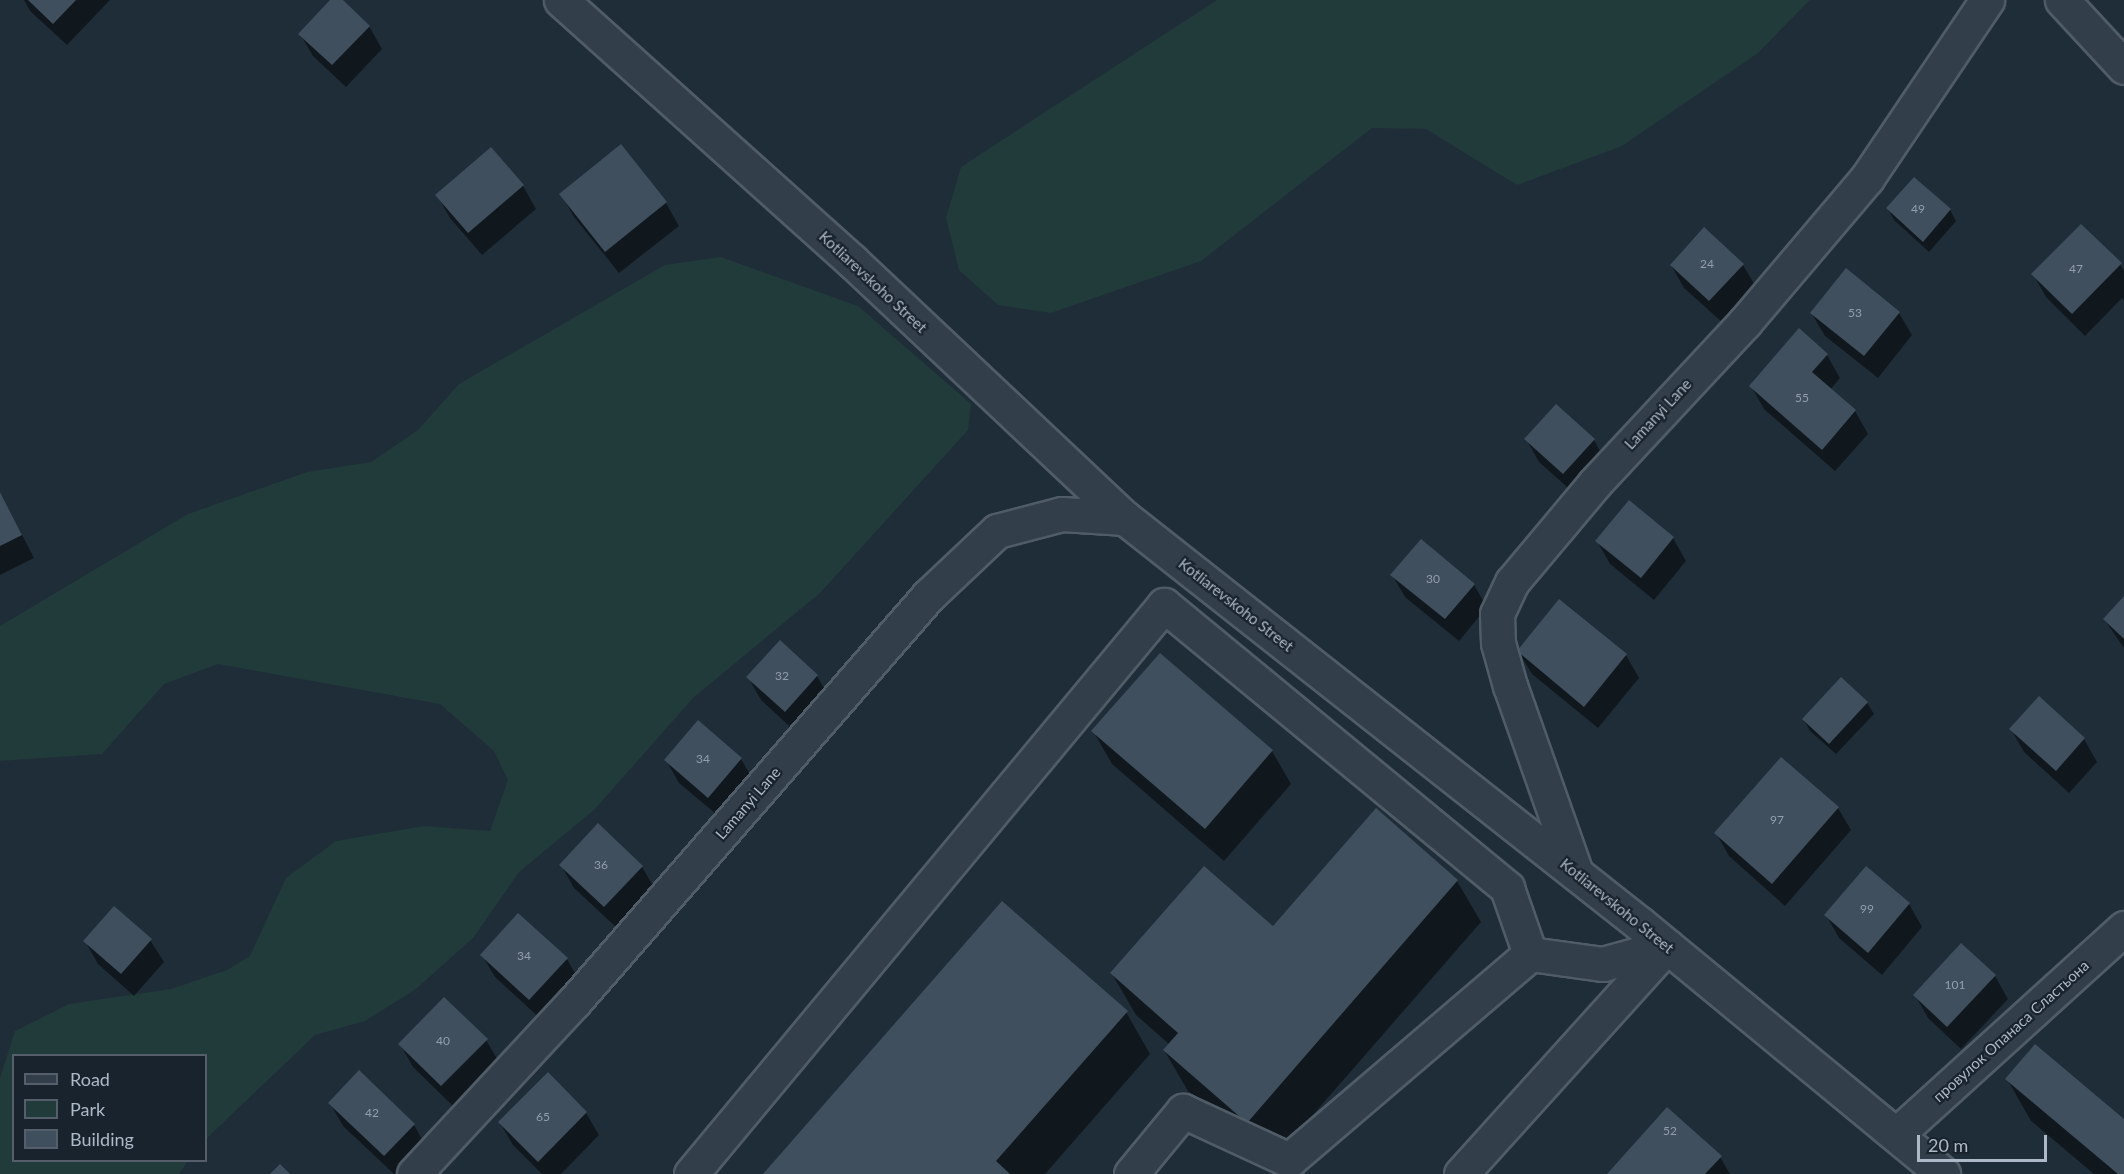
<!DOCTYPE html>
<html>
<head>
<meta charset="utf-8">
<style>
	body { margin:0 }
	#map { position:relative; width:2124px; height:1174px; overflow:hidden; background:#1f2d39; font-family:Lato,sans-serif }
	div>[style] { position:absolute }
	.green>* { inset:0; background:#213a3a }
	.shadow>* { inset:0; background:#0007 }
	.building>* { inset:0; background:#3f4f5e }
	.roads { filter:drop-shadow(2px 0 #505c67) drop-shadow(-2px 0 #505c67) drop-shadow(0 2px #505c67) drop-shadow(0 -2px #505c67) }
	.minor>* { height:33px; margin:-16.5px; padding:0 16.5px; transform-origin:16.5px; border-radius:16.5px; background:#323e49 }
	span { translate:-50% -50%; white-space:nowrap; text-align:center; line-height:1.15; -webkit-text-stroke:4.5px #18232e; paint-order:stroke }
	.number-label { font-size:12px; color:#929eac }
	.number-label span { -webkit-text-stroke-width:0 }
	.street-label { font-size:15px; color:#adb9c6 }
	.legend { position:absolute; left:12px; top:1054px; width:195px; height:108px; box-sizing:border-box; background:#18232e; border:2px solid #545f6b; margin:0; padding:8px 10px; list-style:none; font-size:18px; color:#adb9c6 }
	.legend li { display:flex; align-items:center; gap:12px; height:30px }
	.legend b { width:30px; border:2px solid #545f6b }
	.scale { position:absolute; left:1917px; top:1135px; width:130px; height:27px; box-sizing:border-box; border:3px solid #adb9c6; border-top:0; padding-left:8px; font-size:18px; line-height:21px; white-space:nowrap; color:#adb9c6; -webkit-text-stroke:4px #18232e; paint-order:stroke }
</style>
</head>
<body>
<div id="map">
	<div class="green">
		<div style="clip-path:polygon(1217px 0,1810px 0,1758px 53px,1622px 146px,1517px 185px,1426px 129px,1372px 128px,1201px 261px,1051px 313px,998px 305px,959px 270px,946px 218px,961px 167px)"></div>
		<div style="clip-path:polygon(721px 257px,858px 306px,971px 404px,968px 430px,820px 593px,694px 697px,594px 810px,519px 872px,474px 937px,416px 989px,365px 1021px,315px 1035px,206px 1139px,206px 1056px,14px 1056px,14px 1160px,188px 1161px,179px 1174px,0 1174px,0 1078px,15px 1031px,69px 1004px,171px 989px,227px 970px,250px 956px,286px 878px,336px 841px,424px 826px,490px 831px,508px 780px,494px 751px,440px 704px,218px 664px,164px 684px,102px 754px,0 761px,0 626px,188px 514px,307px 472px,371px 462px,418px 430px,459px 384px,665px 265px)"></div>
	</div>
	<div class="shadow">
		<div style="clip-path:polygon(24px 0,110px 0,67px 45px,30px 11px)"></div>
		<div style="clip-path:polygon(333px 0,341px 0,369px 26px,382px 49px,346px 87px,313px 56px,300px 34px)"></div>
		<div style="clip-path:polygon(621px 146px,666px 203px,679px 226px,619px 273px,574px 217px,561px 194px)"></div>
		<div style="clip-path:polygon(491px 149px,523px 186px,536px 209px,482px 255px,450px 218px,437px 195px)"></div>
		<div style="clip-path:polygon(1888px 209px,1950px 210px,1956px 221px,1929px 252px,1894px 220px)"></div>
		<div style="clip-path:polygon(2120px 264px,2124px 271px,2124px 301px,2122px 298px,2085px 336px,2046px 297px,2033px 274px)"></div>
		<div style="clip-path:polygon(1671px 265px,1743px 265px,1756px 287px,1723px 323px,1684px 288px)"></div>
		<div style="clip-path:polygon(1899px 313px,1912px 335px,1878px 378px,1825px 336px,1812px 314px)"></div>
		<div style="clip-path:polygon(1827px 355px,1840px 378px,1830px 390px,1855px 411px,1868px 434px,1835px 471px,1764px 409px,1751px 386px)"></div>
		<div style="clip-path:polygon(1526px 439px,1594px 440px,1607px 463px,1577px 496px,1539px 462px)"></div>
		<div style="clip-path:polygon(0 492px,34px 558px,0 575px)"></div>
		<div style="clip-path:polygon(1629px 502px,1673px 538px,1686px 561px,1654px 600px,1610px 564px,1597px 541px)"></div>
		<div style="clip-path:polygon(1392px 575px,1474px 585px,1487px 607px,1459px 641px,1405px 597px)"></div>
		<div style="clip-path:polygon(2124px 599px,2124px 648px,2104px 619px)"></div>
		<div style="clip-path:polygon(1559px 601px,1626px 655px,1639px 678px,1598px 728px,1532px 674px,1518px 651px)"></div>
		<div style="clip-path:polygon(780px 642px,817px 676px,830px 699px,798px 734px,761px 700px,748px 677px)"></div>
		<div style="clip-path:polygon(1160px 655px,1272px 751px,1291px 784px,1224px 861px,1112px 764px,1093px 731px)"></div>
		<div style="clip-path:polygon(2039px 698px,2084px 739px,2097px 762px,2069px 793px,2024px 752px,2011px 729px)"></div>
		<div style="clip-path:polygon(1867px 703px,1874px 714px,1836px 754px,1810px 731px,1804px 720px)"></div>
		<div style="clip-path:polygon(741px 759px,754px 781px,722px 819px,679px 783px,666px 760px)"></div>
		<div style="clip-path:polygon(1838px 808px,1851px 830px,1785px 906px,1729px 856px,1716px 833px)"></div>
		<div style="clip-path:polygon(1376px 810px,1457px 881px,1481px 922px,1271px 1163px,1188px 1091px,1164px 1050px,1169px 1044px,1136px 1015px,1112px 974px,1273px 928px)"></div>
		<div style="clip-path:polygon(561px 865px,642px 867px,655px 889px,618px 929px,574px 888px)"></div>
		<div style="clip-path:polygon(1866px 868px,1909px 904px,1922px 927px,1882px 975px,1839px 938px,1826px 915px)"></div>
		<div style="clip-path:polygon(150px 940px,164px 962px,134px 996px,98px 964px,85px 941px)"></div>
		<div style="clip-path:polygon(1962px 945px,1995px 976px,2008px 999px,1961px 1049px,1928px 1018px,1915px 995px)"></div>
		<div style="clip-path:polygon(482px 955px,567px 959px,580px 982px,543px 1021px,495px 977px)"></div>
		<div style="clip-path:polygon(1126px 1012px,1150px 1054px,1045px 1174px,765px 1174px)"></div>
		<div style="clip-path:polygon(486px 1040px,499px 1062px,455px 1108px,413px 1067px,400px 1044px)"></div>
		<div style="clip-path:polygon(359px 1072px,414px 1125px,427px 1148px,402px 1174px,394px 1174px,343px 1126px,330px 1103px)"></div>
		<div style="clip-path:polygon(2007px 1079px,2124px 1121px,2124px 1174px,2094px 1174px,2031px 1121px)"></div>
		<div style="clip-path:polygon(586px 1113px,599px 1135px,561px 1174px,542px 1174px,513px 1145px,500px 1123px)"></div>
		<div style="clip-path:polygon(1720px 1157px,1730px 1174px,1609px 1174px)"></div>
	</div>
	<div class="building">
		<div style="clip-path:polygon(28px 0,76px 0,53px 24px)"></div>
		<div style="clip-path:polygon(330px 0,343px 0,370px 26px,332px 65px,298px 34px)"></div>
		<div style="clip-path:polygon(621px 144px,667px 202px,605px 252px,559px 194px)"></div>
		<div style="clip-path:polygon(491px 147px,524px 185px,468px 233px,435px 195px)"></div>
		<div style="clip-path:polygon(1914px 177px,1951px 209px,1923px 242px,1886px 208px)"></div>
		<div style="clip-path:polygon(2081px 224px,2122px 263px,2072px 314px,2031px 274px)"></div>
		<div style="clip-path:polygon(1704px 227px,1744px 264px,1709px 301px,1670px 265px)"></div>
		<div style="clip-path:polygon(1846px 268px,1900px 312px,1864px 356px,1810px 313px)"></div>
		<div style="clip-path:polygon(1799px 328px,1828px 354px,1812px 372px,1856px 410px,1822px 450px,1749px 386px)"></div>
		<div style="clip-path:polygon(1556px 404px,1595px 439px,1563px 474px,1524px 439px)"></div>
		<div style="clip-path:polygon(0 492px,22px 535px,0 546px)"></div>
		<div style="clip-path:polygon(1629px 500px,1674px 537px,1641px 578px,1595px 541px)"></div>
		<div style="clip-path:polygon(1421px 539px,1475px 584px,1445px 619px,1390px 575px)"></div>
		<div style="clip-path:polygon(2124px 596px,2124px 639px,2103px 619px)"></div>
		<div style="clip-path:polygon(1559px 599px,1627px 654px,1584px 707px,1517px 651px)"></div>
		<div style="clip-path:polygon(780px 640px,818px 675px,785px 712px,746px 677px)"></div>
		<div style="clip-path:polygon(1160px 653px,1273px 750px,1205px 829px,1091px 731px)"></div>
		<div style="clip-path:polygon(1841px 677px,1868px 702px,1829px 744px,1802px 719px)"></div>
		<div style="clip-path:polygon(2039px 696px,2085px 738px,2056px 771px,2009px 729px)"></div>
		<div style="clip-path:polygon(698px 720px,742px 758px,708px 798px,664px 760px)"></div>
		<div style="clip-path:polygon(1781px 757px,1839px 807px,1772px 884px,1714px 833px)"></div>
		<div style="clip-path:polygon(1376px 808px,1458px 880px,1247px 1123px,1163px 1050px,1178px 1033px,1110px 973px,1204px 866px,1273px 926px)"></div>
		<div style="clip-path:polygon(598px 823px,643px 866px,604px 907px,559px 865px)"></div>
		<div style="clip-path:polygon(1866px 866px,1910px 903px,1868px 953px,1824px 915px)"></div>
		<div style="clip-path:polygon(1002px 901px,1128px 1011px,996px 1161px,1010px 1174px,763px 1174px)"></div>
		<div style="clip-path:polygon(114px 906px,152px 939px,121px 974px,83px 941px)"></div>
		<div style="clip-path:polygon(518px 913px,568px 958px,529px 1000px,480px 955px)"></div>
		<div style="clip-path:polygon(1961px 943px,1996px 975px,1947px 1027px,1913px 995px)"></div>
		<div style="clip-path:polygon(444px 997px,488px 1039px,441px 1086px,398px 1044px)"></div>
		<div style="clip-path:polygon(2035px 1044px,2124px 1119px,2124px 1174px,2118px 1174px,2005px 1079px)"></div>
		<div style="clip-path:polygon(359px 1070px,415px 1124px,384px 1156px,328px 1103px)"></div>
		<div style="clip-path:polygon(548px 1072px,587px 1112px,538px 1162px,498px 1122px)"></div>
		<div style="clip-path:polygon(1667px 1107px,1722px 1156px,1705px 1174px,1607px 1174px)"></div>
		<div style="clip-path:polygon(280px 1164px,290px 1174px,270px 1174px)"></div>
	</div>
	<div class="roads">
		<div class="minor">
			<div style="left:561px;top:0;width:391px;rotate:41.9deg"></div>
			<div style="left:852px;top:261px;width:375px;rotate:43.3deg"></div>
			<div style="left:1125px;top:518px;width:656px;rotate:38.25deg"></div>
			<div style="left:1640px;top:924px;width:393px;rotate:39.5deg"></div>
			<div style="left:2062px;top:0;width:91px;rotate:47.2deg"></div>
			<div style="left:1576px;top:873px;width:198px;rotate:-109.4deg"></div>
			<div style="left:1510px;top:686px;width:45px;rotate:-105.6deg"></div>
			<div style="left:1498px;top:643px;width:29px;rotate:-92deg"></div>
			<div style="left:1497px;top:614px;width:35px;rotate:-65deg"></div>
			<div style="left:1512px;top:582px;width:129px;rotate:-50deg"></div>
			<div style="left:1595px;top:483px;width:220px;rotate:-47deg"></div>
			<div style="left:1745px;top:322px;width:189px;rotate:-49.7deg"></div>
			<div style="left:1867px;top:178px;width:215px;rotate:-56deg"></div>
			<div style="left:1897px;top:1134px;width:307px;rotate:-42.2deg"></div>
			<div style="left:414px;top:1174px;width:235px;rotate:-47.1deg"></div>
			<div style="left:574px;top:1002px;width:539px;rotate:-48.91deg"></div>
			<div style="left:928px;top:596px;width:95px;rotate:-43.3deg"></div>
			<div style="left:997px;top:531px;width:67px;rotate:-14.7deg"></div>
			<div style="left:1062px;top:514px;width:63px;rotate:3.6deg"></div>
			<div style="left:691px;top:1174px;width:740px;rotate:-50.26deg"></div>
			<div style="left:1164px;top:605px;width:445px;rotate:39.5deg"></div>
			<div style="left:1507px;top:888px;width:70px;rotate:70.8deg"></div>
			<div style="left:1131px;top:1174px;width:82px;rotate:-50.5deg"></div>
			<div style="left:1183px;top:1111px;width:117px;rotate:24.8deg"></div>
			<div style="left:1289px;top:1160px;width:317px;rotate:-40.5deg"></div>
			<div style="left:1530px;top:954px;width:74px;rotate:7.8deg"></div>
			<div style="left:1603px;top:964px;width:66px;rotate:-15.7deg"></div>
			<div style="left:1461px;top:1174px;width:307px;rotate:-47.9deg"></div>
		</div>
	</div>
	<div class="number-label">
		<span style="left:1918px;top:209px">49</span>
		<span style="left:1707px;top:264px">24</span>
		<span style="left:2076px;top:269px">47</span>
		<span style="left:1855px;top:313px">53</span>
		<span style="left:1802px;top:398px">55</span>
		<span style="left:1433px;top:579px">30</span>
		<span style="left:782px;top:676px">32</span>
		<span style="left:703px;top:759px">34</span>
		<span style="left:1777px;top:820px">97</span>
		<span style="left:601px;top:865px">36</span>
		<span style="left:1867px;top:909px">99</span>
		<span style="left:524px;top:956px">34</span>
		<span style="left:1955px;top:985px">101</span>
		<span style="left:443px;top:1041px">40</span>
		<span style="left:372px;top:1113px">42</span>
		<span style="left:543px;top:1117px">65</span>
		<span style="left:1670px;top:1131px">52</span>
	</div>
	<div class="street-label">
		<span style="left:873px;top:282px;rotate:43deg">Kotliarevskoho Street</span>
		<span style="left:1658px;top:414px;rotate:-47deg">Lamanyi Lane</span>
		<span style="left:1236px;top:605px;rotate:38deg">Kotliarevskoho Street</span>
		<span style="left:748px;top:803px;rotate:-49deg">Lamanyi Lane</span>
		<span style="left:1617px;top:906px;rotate:39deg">Kotliarevskoho Street</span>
		<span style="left:2011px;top:1031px;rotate:-42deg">провулок Опанаса Сластьона</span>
	</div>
	<ul class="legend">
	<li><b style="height:8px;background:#323e49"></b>Road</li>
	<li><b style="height:16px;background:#213a3a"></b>Park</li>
	<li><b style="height:16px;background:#3f4f5e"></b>Building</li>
	</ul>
	<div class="scale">20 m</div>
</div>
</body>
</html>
